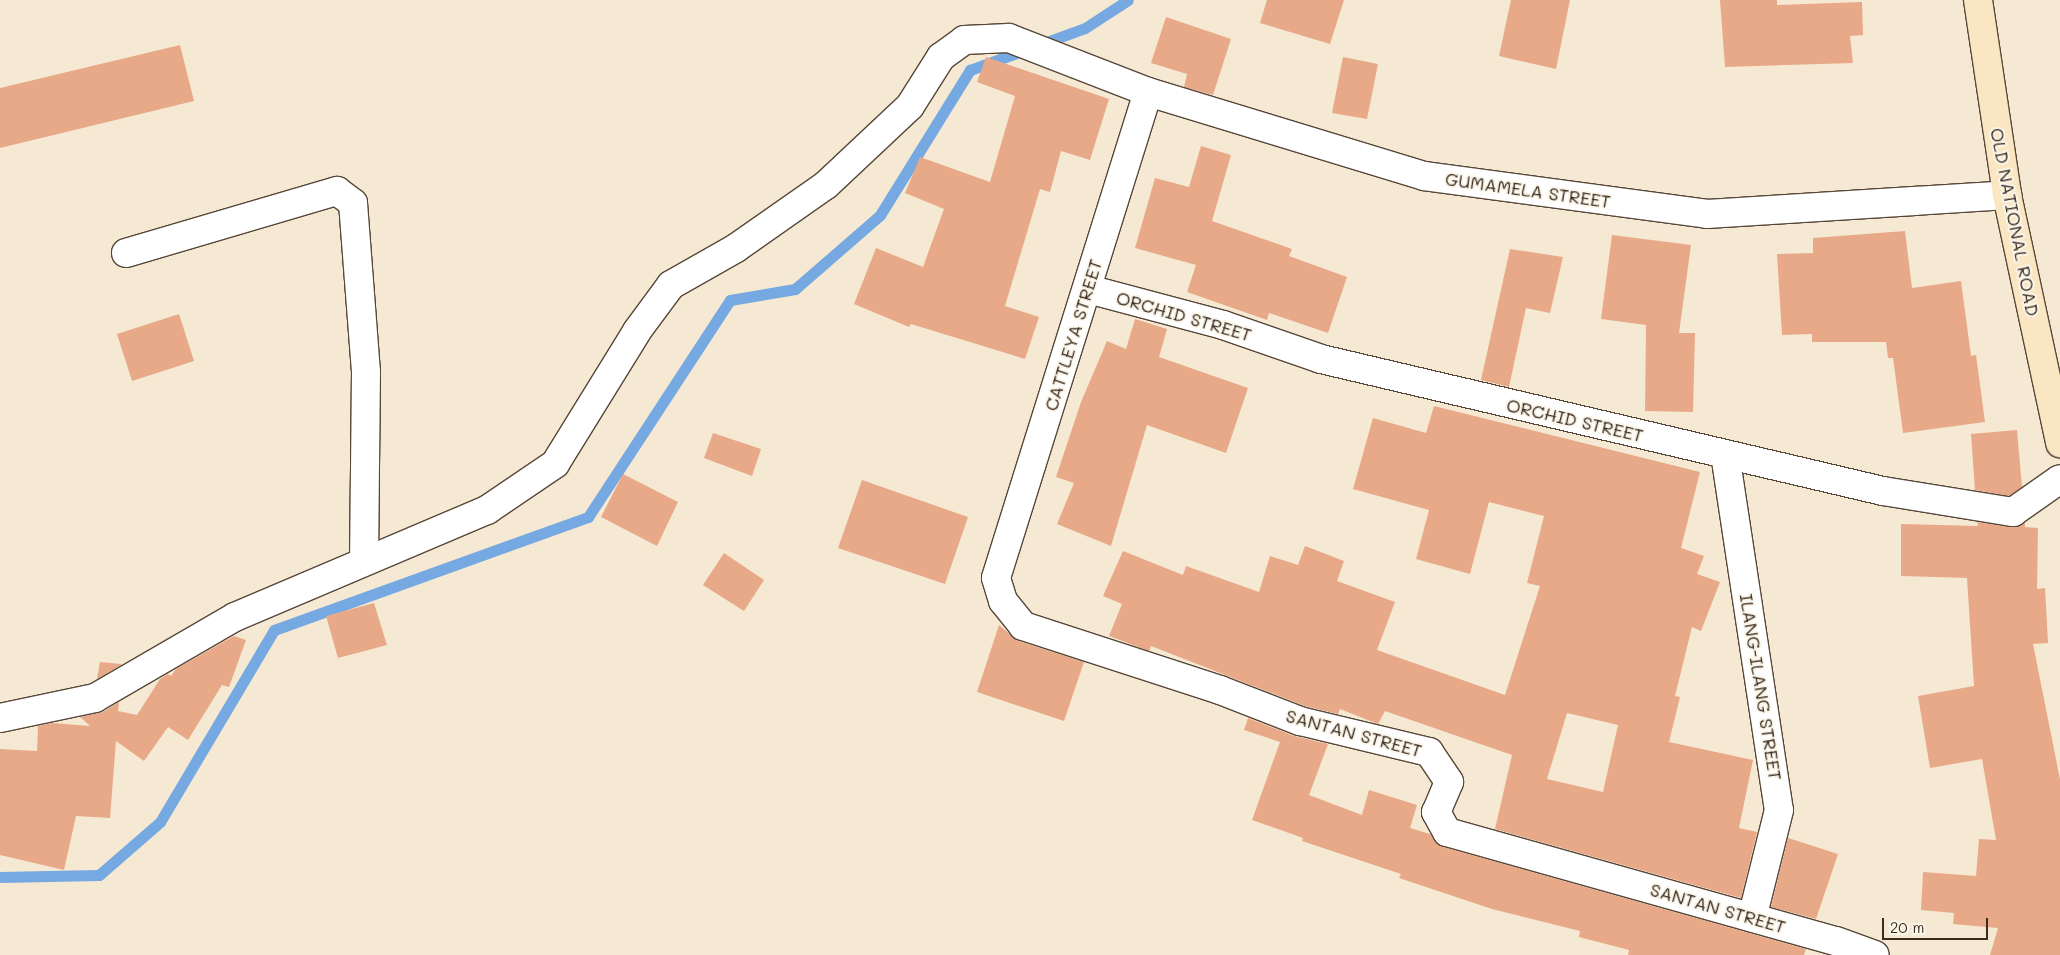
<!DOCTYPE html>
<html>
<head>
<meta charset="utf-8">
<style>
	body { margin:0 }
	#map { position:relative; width:2060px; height:955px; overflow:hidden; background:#f6e9d3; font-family:Mali,sans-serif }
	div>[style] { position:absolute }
	.stream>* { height:11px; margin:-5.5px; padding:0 5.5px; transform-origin:5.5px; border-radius:5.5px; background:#76a8e1 }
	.building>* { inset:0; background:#e8a988 }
	.roads { filter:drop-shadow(1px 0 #574739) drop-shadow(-1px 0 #574739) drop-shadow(0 1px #574739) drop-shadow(0 -1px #574739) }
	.street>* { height:28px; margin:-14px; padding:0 14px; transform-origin:14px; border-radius:14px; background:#fff }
	.secondary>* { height:28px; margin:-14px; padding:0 14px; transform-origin:14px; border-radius:14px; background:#fbe6c3 }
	span { translate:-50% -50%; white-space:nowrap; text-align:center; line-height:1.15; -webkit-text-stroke:4px #fbf7ec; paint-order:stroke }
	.street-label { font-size:18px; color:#3b2a1e }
	.scale { position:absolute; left:1882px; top:918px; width:106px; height:22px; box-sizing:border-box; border:2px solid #3b2a1e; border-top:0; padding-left:6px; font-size:15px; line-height:18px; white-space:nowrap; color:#3b2a1e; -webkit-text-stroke:4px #fbf7ec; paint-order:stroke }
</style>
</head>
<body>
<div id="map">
	<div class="stream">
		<div style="left:0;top:877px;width:99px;rotate:-1.2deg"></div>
		<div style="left:99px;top:875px;width:81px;rotate:-41deg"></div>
		<div style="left:160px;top:822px;width:223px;rotate:-59.3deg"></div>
		<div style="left:274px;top:630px;width:334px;rotate:-19.8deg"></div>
		<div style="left:588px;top:517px;width:259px;rotate:-56.8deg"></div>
		<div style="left:730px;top:300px;width:66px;rotate:-9.6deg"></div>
		<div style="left:795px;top:289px;width:113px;rotate:-41deg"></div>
		<div style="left:880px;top:215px;width:171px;rotate:-58.2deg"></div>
		<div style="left:970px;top:70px;width:122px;rotate:-20.1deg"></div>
		<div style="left:1085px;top:28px;width:51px;rotate:-33.1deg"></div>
	</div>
	<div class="building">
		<div style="clip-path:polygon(1267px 0,1344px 0,1330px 44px,1260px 23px)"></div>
		<div style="clip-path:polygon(1511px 0,1570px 0,1556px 69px,1499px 56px)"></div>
		<div style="clip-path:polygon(1720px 0,1777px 0,1777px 5px,1862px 2px,1863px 35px,1850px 36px,1853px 63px,1725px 67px)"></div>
		<div style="clip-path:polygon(1166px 17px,1231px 39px,1213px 95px,1184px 87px,1187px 74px,1151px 63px)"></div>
		<div style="clip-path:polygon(180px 45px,194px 101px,0 148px,0 88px)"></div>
		<div style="clip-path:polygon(986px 57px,1109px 99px,1090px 160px,1061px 151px,1050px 192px,1040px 189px,1005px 306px,1039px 317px,1025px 359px,911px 324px,909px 327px,854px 304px,876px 248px,923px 267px,944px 209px,905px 193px,920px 157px,990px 182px,1015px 96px,977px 82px)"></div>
		<div style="clip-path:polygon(1343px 57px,1378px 64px,1367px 119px,1332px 113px)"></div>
		<div style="clip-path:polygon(1201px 146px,1231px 155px,1212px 221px,1292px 249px,1289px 256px,1347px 277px,1328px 333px,1269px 313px,1267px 320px,1187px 292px,1196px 265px,1135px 248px,1155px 178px,1189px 187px)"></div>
		<div style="clip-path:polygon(1905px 231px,1912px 288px,1961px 281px,1971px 356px,1976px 355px,1985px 422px,1903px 433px,1893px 358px,1888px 358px,1886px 342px,1812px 342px,1812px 334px,1782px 335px,1777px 254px,1813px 253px,1813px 238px)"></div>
		<div style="clip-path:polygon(1612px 235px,1691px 245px,1679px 333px,1695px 333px,1693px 412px,1645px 411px,1646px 325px,1601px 319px)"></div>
		<div style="clip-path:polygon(1510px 249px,1563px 257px,1550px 313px,1526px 308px,1509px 387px,1481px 380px)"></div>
		<div style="clip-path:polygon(179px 314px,194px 361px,132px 381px,117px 334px)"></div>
		<div style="clip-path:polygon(1135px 319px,1167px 329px,1159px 357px,1248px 388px,1226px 453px,1147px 425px,1111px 546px,1057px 524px,1074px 483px,1056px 477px,1081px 402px,1107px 341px,1126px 349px)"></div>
		<div style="clip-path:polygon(evenodd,1434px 406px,1700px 472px,1681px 548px,1704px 556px,1697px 574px,1720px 582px,1701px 631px,1692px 627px,1675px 696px,1680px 697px,1669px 742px,1753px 760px,1739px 828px,1757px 832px,1741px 898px,1495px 829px,1512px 755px,1385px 711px,1378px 724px,1340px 709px,1338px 714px,1305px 706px,1151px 646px,1149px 651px,1109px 636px,1122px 604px,1103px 596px,1123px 551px,1183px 575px,1186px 566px,1259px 592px,1270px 556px,1298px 565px,1305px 546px,1344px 561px,1337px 581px,1395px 602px,1377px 650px,1505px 695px,1540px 586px,1527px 583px,1544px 516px,1489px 502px,1470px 574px,1416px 559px,1429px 510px,1353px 489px,1373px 418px,1426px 433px,1434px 406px,1567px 713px,1618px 725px,1603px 792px,1547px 779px,1567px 713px)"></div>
		<div style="clip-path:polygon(2017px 430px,2022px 487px,2009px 496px,1975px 490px,1971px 434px)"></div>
		<div style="clip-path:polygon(713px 433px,761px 449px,752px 476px,704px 458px)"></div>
		<div style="clip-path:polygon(623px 474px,678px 502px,657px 546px,601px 517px)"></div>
		<div style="clip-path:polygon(862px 480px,968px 517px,945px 584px,838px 548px)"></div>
		<div style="clip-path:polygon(1977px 522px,2011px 527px,2025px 523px,2025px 527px,2038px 528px,2037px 589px,2045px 588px,2048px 643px,2033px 644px,2060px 779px,2060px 955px,1990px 955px,1998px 928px,1953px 924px,1954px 913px,1921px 910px,1923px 872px,1976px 876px,1979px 839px,1996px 840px,1982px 759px,1930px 768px,1918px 696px,1974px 686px,1967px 578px,1901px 576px,1901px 524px,1978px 526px)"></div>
		<div style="clip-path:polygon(724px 553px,764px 580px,744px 611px,703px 585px)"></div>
		<div style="clip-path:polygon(374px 603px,387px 645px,338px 658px,326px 616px)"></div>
		<div style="clip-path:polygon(999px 625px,1018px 641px,1084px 662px,1064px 721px,977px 692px)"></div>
		<div style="clip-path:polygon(234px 636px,246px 640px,229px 687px,222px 685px,188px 740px,168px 727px,144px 761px,116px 741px,110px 818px,76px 816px,64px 870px,0 855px,0 749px,37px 751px,38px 726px,52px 723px,90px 726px,80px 717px,103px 712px,119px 702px,118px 711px,137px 715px,160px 679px,168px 674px,171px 676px,176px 669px)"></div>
		<div style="clip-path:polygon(100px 662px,121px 664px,121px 665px,97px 679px)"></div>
		<div style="clip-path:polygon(1248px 718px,1294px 736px,1328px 744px,1309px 795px,1362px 815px,1369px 790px,1417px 805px,1410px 828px,1430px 834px,1443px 847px,1806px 949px,1804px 955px,1628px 955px,1629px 950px,1579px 937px,1580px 931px,1492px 909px,1399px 878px,1401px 874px,1302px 841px,1303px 838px,1252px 820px,1280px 742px,1244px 730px)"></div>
		<div style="clip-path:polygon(1788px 838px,1838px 854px,1816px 919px,1771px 907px)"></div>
	</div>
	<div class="roads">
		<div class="street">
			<div style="left:1148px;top:92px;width:509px;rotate:107.37deg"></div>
			<div style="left:996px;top:578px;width:24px;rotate:73deg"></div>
			<div style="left:1003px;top:601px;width:32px;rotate:51deg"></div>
			<div style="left:1023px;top:626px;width:207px;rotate:18deg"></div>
			<div style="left:1220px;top:690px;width:86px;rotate:21.2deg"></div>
			<div style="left:1300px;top:721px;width:133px;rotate:13.5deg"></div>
			<div style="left:1429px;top:752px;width:36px;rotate:56deg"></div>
			<div style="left:1449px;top:782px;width:33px;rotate:113deg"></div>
			<div style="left:1436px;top:812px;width:23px;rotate:61deg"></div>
			<div style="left:1447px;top:832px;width:404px;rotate:15.7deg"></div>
			<div style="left:1836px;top:941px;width:41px;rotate:19.7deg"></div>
			<div style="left:126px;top:253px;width:220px;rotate:-16.4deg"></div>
			<div style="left:337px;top:191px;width:20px;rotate:37deg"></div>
			<div style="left:353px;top:203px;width:169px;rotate:85.6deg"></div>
			<div style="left:366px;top:372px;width:189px;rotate:90.6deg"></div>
			<div style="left:1088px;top:289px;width:140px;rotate:14.9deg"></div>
			<div style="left:1223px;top:325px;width:104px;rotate:19.1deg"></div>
			<div style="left:1321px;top:359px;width:577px;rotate:13.22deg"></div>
			<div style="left:1883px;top:491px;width:132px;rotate:9.2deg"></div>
			<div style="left:2013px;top:512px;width:57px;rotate:-35.1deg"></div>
			<div style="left:1725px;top:454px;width:360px;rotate:81.4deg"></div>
			<div style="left:1779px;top:810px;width:111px;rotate:104deg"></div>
			<div style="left:0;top:718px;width:97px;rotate:-11.9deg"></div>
			<div style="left:95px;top:698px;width:162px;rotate:-30.1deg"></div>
			<div style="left:235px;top:617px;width:274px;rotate:-23deg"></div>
			<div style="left:487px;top:510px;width:82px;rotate:-34.1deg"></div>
			<div style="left:555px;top:464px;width:156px;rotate:-58.3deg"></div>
			<div style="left:637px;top:331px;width:57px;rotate:-53.5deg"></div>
			<div style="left:671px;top:285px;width:75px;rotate:-29.6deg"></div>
			<div style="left:736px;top:248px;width:110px;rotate:-35deg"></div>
			<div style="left:826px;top:185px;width:115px;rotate:-43.2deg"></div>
			<div style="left:910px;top:106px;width:58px;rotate:-57.7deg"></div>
			<div style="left:941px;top:57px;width:29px;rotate:-36deg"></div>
			<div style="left:964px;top:40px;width:45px;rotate:-2.5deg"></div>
			<div style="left:1009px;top:38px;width:149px;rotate:21.2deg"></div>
			<div style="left:1148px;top:92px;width:288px;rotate:16.9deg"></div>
			<div style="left:1424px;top:176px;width:286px;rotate:7.6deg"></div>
			<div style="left:1707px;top:214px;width:301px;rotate:-3.6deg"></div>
		</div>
		<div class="secondary">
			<div style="left:1978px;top:0;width:197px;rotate:81.5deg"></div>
			<div style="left:2007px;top:195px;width:254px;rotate:77.9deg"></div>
		</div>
	</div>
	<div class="street-label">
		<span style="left:1528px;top:190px;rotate:8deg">GUMAMELA STREET</span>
		<span style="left:2015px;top:222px;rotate:79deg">OLD NATIONAL ROAD</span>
		<span style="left:1184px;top:316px;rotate:16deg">ORCHID STREET</span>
		<span style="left:1073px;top:335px;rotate:-73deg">CATTLEYA STREET</span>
		<span style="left:1575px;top:420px;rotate:13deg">ORCHID STREET</span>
		<span style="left:1761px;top:687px;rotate:81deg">ILANG-ILANG STREET</span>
		<span style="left:1354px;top:733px;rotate:15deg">SANTAN STREET</span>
		<span style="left:1718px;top:908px;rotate:16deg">SANTAN STREET</span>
	</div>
	<div class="scale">20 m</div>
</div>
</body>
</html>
